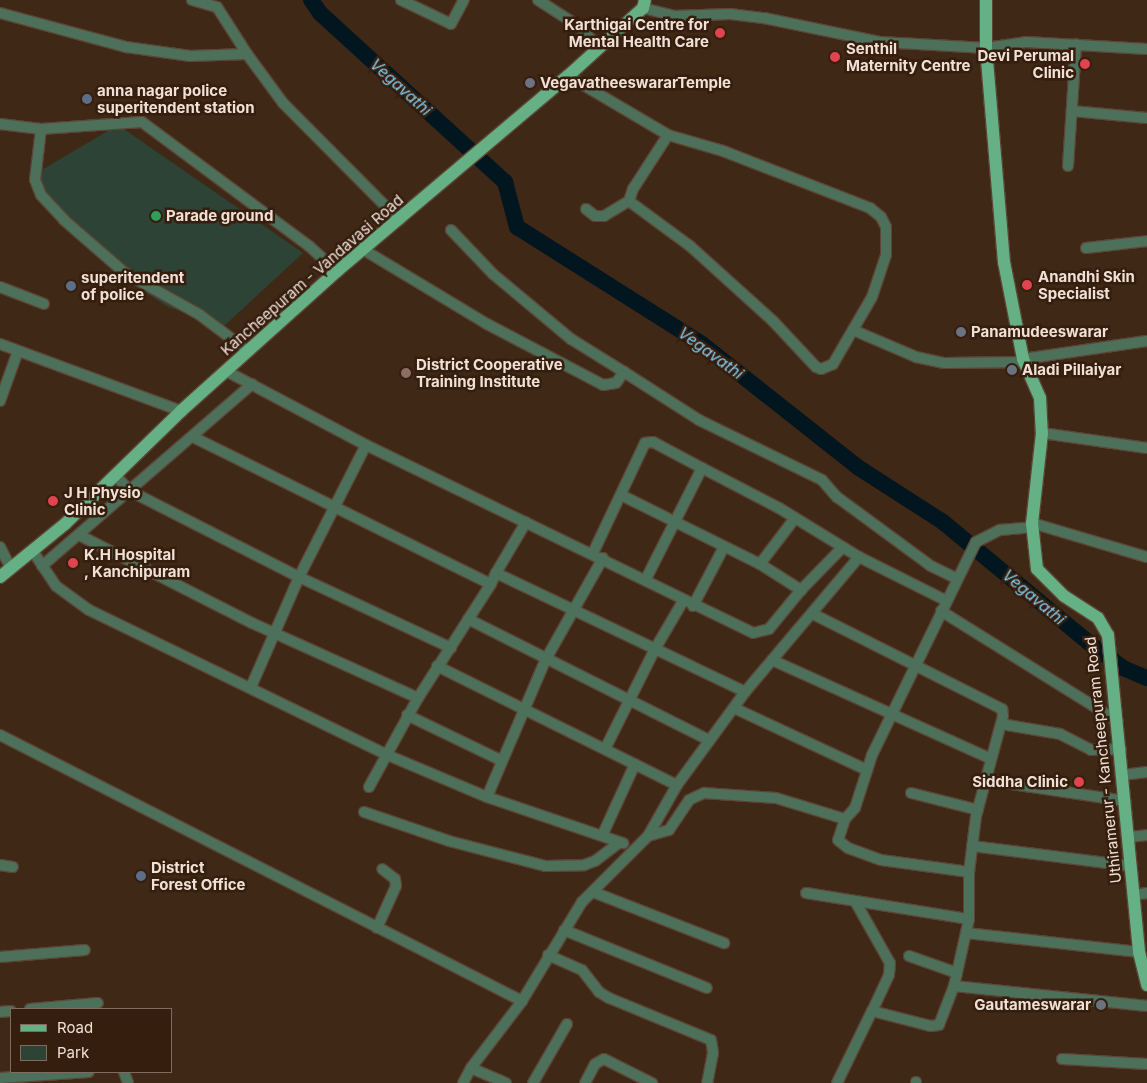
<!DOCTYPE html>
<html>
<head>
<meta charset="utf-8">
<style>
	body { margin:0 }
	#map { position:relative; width:1147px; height:1083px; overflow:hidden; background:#402817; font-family:Inter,sans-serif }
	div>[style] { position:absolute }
	.green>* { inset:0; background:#2c4336 }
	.river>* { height:16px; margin:-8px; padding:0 8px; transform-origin:8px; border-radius:8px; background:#021620 }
	.roads { filter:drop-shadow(1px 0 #5c4536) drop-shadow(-1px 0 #5c4536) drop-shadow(0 1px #5c4536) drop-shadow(0 -1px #5c4536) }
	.minor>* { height:10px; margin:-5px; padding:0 5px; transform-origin:5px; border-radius:5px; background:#4d705a }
	.major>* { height:12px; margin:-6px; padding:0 6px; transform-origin:6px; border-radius:6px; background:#65b084 }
	.dots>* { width:14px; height:14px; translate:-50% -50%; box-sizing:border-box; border:2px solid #351e0e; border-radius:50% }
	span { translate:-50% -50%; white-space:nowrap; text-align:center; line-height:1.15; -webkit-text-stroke:5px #351e0e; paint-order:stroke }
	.poi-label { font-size:15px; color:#f1e0d6; font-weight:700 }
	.right { translate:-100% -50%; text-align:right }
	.left { translate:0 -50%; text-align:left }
	.street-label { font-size:15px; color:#f1e0d6 }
	.water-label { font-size:16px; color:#82cbee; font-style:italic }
	.legend { position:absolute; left:10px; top:1008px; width:162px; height:65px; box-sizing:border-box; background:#351e0e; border:1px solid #806c5e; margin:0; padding:6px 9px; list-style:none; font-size:15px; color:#f1e0d6 }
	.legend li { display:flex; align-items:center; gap:10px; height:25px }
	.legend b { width:25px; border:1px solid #806c5e }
</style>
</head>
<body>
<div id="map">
	<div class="green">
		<div style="clip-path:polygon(118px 125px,303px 253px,224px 326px,168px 307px,116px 273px,28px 178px)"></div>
	</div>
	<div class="river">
		<div style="left:311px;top:0;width:16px;rotate:55deg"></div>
		<div style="left:320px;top:13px;width:251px;rotate:42.4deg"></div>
		<div style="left:505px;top:182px;width:47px;rotate:75.1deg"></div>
		<div style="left:517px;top:227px;width:219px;rotate:32.3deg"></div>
		<div style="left:702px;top:344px;width:200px;rotate:38.3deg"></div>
		<div style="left:859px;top:468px;width:100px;rotate:32.7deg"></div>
		<div style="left:943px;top:522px;width:188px;rotate:39.6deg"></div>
		<div style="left:1088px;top:642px;width:44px;rotate:36.6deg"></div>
		<div style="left:1123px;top:668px;width:26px;rotate:23deg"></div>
	</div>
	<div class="roads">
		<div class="minor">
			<div style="left:192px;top:0;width:26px;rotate:16deg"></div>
			<div style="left:217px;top:7px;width:56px;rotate:57.4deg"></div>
			<div style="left:401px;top:0;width:55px;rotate:25.6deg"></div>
			<div style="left:451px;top:24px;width:27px;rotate:-62deg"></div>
			<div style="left:538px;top:0;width:46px;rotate:32.7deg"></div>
			<div style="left:577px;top:25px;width:31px;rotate:45deg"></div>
			<div style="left:643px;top:8px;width:32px;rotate:14deg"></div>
			<div style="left:674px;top:16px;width:56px;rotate:-2deg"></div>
			<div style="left:730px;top:14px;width:34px;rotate:7deg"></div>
			<div style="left:764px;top:18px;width:118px;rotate:11.7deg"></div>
			<div style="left:880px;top:42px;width:106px;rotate:3.2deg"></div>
			<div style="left:986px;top:48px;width:40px;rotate:-8.5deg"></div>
			<div style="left:1026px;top:42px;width:121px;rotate:3.3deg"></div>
			<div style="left:0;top:13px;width:131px;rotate:15.1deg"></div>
			<div style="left:126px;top:47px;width:65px;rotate:8deg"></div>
			<div style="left:190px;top:56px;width:57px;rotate:-2deg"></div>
			<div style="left:247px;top:54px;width:61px;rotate:53.7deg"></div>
			<div style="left:283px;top:103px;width:165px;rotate:45.2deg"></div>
			<div style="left:568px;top:76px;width:116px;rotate:30.5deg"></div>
			<div style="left:668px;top:135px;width:57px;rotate:16.2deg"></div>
			<div style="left:723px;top:151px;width:158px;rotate:21.2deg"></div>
			<div style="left:870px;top:208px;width:14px;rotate:39deg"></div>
			<div style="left:881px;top:217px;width:11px;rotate:63deg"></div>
			<div style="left:886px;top:227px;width:28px;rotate:90deg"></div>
			<div style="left:886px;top:255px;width:44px;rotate:108.4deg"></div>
			<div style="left:872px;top:297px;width:78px;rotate:120.2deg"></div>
			<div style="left:833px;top:364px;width:13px;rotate:157deg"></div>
			<div style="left:821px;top:369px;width:5px;rotate:-158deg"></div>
			<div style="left:816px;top:367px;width:63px;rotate:-133.1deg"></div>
			<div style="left:773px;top:321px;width:112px;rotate:-137.9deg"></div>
			<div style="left:690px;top:246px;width:76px;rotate:-143.6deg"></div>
			<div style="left:629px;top:201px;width:13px;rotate:-72deg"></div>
			<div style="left:633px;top:189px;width:64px;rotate:-57.1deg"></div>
			<div style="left:1072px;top:111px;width:75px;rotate:5.3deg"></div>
			<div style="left:0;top:124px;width:41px;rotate:7deg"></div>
			<div style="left:41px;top:129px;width:101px;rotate:-4deg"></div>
			<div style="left:142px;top:122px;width:208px;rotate:36.6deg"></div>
			<div style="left:309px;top:246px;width:38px;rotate:42deg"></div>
			<div style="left:41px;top:129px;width:51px;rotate:96.7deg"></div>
			<div style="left:35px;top:180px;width:16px;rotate:68deg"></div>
			<div style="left:41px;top:195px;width:34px;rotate:47deg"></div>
			<div style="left:64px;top:220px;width:81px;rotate:41deg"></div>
			<div style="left:125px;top:273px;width:86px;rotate:29.2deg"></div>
			<div style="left:200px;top:315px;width:60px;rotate:36.9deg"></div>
			<div style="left:1068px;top:166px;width:122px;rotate:-86.2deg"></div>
			<div style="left:586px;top:209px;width:11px;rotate:38deg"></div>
			<div style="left:595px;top:216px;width:9px"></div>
			<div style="left:604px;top:216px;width:29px;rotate:-31deg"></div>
			<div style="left:451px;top:230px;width:61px;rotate:46.3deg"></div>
			<div style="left:493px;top:274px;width:102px;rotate:39.8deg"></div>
			<div style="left:571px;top:339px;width:62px;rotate:31.9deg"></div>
			<div style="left:1086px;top:248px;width:61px;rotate:-6.5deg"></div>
			<div style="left:364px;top:250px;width:144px;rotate:31deg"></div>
			<div style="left:487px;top:324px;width:131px;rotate:27.7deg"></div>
			<div style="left:603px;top:385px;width:13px;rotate:-9deg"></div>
			<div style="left:616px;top:383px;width:14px;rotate:-54deg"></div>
			<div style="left:624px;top:372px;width:89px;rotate:32.6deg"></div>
			<div style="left:699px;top:420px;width:137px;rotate:26deg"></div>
			<div style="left:822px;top:480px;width:23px;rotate:49deg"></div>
			<div style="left:837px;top:497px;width:117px;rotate:36.3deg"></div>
			<div style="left:931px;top:566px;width:28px;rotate:26deg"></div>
			<div style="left:0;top:287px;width:47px;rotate:21.1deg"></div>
			<div style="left:853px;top:330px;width:69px;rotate:23.2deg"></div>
			<div style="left:916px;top:357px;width:29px;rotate:12deg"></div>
			<div style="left:944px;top:363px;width:81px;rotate:-0.7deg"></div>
			<div style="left:0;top:344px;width:193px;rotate:20.3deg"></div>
			<div style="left:1023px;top:359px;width:125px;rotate:-8.3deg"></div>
			<div style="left:226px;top:371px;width:158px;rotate:27.9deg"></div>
			<div style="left:366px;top:445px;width:430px;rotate:25.9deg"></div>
			<div style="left:753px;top:633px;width:16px;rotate:-14deg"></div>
			<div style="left:769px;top:629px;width:50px;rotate:-50.6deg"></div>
			<div style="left:801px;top:590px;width:60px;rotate:-45.7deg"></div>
			<div style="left:0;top:401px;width:53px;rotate:-70.2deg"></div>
			<div style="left:1042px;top:433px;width:106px;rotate:8.1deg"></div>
			<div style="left:193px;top:437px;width:332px;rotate:26.3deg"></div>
			<div style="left:491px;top:584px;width:12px;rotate:-66deg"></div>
			<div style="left:496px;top:573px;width:276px;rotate:25.5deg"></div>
			<div style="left:115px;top:475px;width:22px;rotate:47deg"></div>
			<div style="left:130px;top:491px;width:190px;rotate:27deg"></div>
			<div style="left:299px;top:577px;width:168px;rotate:25deg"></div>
			<div style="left:621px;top:495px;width:155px;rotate:26.4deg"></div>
			<div style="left:760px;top:564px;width:49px;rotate:32.4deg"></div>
			<div style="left:1032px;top:523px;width:120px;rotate:16.5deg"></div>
			<div style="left:79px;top:535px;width:194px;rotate:27deg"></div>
			<div style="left:252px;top:623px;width:182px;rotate:24.3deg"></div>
			<div style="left:0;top:547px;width:22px;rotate:63deg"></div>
			<div style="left:32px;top:550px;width:43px;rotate:56.3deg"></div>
			<div style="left:56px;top:586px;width:41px;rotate:36deg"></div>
			<div style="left:89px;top:610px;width:329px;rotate:25.9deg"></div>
			<div style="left:385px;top:754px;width:111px;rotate:22.9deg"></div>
			<div style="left:487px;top:797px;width:150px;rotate:-66.9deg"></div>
			<div style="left:546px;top:659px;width:116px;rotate:-60.6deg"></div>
			<div style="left:593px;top:553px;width:122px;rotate:-64.7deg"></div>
			<div style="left:645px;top:443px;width:8px;rotate:-7deg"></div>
			<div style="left:653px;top:442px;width:55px;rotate:28deg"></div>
			<div style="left:859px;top:557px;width:98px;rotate:26.6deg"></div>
			<div style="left:760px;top:564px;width:58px;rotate:-52.7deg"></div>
			<div style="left:42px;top:566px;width:278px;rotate:-40.9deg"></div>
			<div style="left:496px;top:573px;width:59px;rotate:-59.5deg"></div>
			<div style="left:693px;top:606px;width:67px;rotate:-62.3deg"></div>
			<div style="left:941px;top:611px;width:208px;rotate:31.9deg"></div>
			<div style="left:813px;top:614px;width:212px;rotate:26.7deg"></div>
			<div style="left:1002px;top:709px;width:7px;rotate:82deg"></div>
			<div style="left:1003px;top:716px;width:104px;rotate:105.1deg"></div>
			<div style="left:976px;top:816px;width:56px;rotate:97.1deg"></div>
			<div style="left:969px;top:872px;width:47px;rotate:90deg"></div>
			<div style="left:969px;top:919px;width:69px;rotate:102.6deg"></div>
			<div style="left:954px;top:986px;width:194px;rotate:5.9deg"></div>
			<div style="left:468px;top:619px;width:270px;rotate:26.7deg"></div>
			<div style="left:772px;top:660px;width:240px;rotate:24.3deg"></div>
			<div style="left:437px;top:666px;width:268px;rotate:26.4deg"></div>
			<div style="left:251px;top:687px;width:120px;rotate:-66.4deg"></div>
			<div style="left:299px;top:577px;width:148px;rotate:-63.1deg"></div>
			<div style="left:734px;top:708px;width:147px;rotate:25deg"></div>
			<div style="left:407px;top:715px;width:103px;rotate:25.8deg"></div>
			<div style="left:1001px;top:724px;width:60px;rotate:9.6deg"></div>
			<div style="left:1060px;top:734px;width:35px;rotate:27deg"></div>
			<div style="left:1091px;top:750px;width:30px;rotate:-2deg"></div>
			<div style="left:0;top:735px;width:586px;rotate:27deg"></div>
			<div style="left:605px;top:749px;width:112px;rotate:-63.4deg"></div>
			<div style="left:655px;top:649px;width:56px;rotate:-59.7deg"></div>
			<div style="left:1123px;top:775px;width:24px;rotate:-7deg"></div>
			<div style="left:985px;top:780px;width:142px;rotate:8.5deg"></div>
			<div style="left:369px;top:787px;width:102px;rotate:-61.2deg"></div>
			<div style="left:418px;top:698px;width:135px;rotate:-57.4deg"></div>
			<div style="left:911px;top:793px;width:69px;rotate:14.2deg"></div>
			<div style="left:487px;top:797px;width:144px;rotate:18.7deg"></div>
			<div style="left:364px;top:812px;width:90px;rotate:18.8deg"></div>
			<div style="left:449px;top:841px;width:99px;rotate:14.6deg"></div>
			<div style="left:545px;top:866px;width:39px;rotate:-1deg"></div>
			<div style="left:584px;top:865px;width:12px;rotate:-20deg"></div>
			<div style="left:595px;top:861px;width:31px;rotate:-37deg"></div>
			<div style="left:845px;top:819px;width:22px;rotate:108deg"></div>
			<div style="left:838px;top:840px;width:13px;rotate:39deg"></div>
			<div style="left:848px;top:848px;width:35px;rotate:20deg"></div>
			<div style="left:881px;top:860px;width:89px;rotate:7.8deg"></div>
			<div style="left:602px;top:836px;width:79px;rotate:-65.4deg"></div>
			<div style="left:648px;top:836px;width:22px;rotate:-16deg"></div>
			<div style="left:669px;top:830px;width:36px;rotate:-56deg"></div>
			<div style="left:689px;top:800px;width:17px;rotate:-25deg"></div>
			<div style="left:704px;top:793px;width:72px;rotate:4deg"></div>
			<div style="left:776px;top:798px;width:72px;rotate:16.9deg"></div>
			<div style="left:845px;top:819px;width:15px;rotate:-48deg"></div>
			<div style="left:855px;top:808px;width:56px;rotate:-72.2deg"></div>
			<div style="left:872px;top:755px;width:237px;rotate:-64deg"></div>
			<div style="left:976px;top:542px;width:27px;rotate:-27deg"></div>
			<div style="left:1000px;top:530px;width:32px;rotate:-5deg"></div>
			<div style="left:1129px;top:837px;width:18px;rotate:-6deg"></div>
			<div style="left:972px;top:846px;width:160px;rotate:7.2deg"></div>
			<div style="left:0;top:865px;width:13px;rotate:9deg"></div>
			<div style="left:593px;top:892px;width:141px;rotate:21.3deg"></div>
			<div style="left:806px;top:893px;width:165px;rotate:9.1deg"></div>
			<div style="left:1134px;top:895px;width:13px;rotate:-9deg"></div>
			<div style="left:855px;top:901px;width:71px;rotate:60.6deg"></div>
			<div style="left:890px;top:963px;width:12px;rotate:95deg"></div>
			<div style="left:889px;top:975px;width:40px;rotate:115deg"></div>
			<div style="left:377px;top:928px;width:46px;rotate:-65.7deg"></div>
			<div style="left:396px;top:886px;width:7px;rotate:-98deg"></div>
			<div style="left:395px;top:879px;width:16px;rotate:-142deg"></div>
			<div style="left:564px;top:930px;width:154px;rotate:22.1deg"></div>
			<div style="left:966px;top:933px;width:174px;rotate:6.3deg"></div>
			<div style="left:548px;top:955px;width:37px;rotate:24deg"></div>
			<div style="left:582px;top:970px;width:28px;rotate:52deg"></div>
			<div style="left:599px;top:992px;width:12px;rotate:31deg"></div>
			<div style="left:609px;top:998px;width:110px;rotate:22.4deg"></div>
			<div style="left:711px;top:1040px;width:13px;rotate:81deg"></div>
			<div style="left:713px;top:1053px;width:31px;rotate:101deg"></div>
			<div style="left:909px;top:956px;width:51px;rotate:19.5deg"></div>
			<div style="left:0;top:957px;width:85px;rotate:-4.7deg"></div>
			<div style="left:30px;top:1009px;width:68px;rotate:-5deg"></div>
			<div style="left:0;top:1012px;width:11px;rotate:-5deg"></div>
			<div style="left:1062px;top:1059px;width:85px;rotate:3.4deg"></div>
			<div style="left:124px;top:1072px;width:12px;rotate:70deg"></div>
			<div style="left:0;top:1078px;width:89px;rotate:-3.9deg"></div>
			<div style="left:463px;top:1083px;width:17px;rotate:-62deg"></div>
			<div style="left:506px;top:1083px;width:38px;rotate:-157deg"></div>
			<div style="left:471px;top:1068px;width:84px;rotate:-52.7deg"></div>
			<div style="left:522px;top:1001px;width:116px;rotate:-58.8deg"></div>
			<div style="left:582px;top:902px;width:93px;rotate:-45deg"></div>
			<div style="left:648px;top:836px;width:59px;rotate:-60.4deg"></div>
			<div style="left:677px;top:785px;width:115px;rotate:-53.8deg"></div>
			<div style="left:745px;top:692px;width:177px;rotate:-49.8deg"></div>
			<div style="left:859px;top:557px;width:94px;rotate:-148.5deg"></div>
			<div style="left:779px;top:508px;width:87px;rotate:-152.5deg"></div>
			<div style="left:702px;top:468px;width:124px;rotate:116.8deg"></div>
			<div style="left:533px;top:1083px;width:68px;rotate:-60deg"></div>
			<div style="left:585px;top:1083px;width:21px;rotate:-62deg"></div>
			<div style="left:595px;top:1064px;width:10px;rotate:-29deg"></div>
			<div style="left:604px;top:1059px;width:54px;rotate:26.6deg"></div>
			<div style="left:837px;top:1083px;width:80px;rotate:-64.1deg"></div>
			<div style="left:872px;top:1011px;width:61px;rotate:14.3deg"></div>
			<div style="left:931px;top:1026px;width:8px;rotate:-7deg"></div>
			<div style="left:939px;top:1025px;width:42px;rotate:-69deg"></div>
			<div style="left:916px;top:1083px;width:1px;rotate:-90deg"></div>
		</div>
		<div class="major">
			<div style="left:986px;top:0;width:48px;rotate:90deg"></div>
			<div style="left:986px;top:48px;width:215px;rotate:85.2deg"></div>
			<div style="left:1004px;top:262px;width:99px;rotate:78.9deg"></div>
			<div style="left:1023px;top:359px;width:43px;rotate:66.4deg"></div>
			<div style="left:1040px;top:398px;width:35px;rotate:87deg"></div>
			<div style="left:1042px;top:433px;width:91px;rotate:96.3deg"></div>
			<div style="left:1032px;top:523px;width:46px;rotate:83.8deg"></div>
			<div style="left:1037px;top:569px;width:38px;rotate:45deg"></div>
			<div style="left:1064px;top:596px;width:40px;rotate:32.9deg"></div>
			<div style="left:1098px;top:618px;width:20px;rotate:60deg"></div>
			<div style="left:1108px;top:635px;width:319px;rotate:84.4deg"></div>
			<div style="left:1139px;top:952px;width:34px;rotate:76deg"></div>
			<div style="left:0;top:577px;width:84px;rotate:-39.2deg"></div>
			<div style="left:65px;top:524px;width:162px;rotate:-44.2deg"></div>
			<div style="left:181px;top:411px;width:210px;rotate:-41.9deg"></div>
			<div style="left:337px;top:271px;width:302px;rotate:-40.2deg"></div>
			<div style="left:568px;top:76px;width:101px;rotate:-42.2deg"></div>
			<div style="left:643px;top:8px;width:8px;rotate:-76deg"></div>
		</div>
	</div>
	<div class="dots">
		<div style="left:720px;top:33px;background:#e0444e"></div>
		<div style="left:835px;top:57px;background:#e0444e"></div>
		<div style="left:1085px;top:64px;background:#e0444e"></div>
		<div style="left:530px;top:83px;background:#6b7280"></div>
		<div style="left:87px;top:99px;background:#5c6f8a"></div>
		<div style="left:156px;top:216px;background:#2e9e5b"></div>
		<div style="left:1027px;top:285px;background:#e0444e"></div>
		<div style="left:71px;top:286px;background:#5c6f8a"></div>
		<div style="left:961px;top:332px;background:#6b7280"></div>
		<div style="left:1012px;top:370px;background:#6b7280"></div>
		<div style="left:406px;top:373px;background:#8d6e63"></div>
		<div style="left:53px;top:501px;background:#e0444e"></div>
		<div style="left:73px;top:563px;background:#e0444e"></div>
		<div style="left:1079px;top:782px;background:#e0444e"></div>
		<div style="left:141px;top:876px;background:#5c6f8a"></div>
		<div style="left:1101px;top:1005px;background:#6b7280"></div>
	</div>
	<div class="poi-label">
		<span class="right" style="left:709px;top:33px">Karthigai Centre for<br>Mental Health Care</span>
		<span class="left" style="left:846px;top:57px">Senthil<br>Maternity Centre</span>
		<span class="right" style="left:1074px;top:64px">Devi Perumal<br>Clinic</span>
		<span class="left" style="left:540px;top:83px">VegavatheeswararTemple</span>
		<span class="left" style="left:97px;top:99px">anna nagar police<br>superitendent station</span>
		<span class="left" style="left:166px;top:216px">Parade ground</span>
		<span class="left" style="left:1038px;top:285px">Anandhi Skin<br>Specialist</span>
		<span class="left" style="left:81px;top:286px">superitendent<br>of police</span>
		<span class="left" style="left:971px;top:332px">Panamudeeswarar</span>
		<span class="left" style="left:416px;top:373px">District Cooperative<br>Training Institute</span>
		<span class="left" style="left:1022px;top:370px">Aladi Pillaiyar</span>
		<span class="left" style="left:64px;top:501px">J H Physio<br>Clinic</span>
		<span class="left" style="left:84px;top:563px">K.H Hospital<br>, Kanchipuram</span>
		<span class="right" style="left:1068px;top:782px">Siddha Clinic</span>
		<span class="left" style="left:151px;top:876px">District<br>Forest Office</span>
		<span class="right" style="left:1091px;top:1005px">Gautameswarar</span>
	</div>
	<div class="street-label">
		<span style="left:312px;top:275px;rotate:-41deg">Kancheepuram - Vandavasi Road</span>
		<span style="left:1103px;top:760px;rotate:-96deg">Uthiramerur - Kancheepuram Road</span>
	</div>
	<div class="water-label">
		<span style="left:401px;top:87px;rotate:42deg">Vegavathi</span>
		<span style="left:711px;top:353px;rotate:36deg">Vegavathi</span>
		<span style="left:1034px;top:597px;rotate:40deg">Vegavathi</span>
	</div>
	<ul class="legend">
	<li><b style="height:6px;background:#65b084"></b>Road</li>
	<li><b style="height:14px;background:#2c4336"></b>Park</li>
	</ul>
</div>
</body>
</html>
